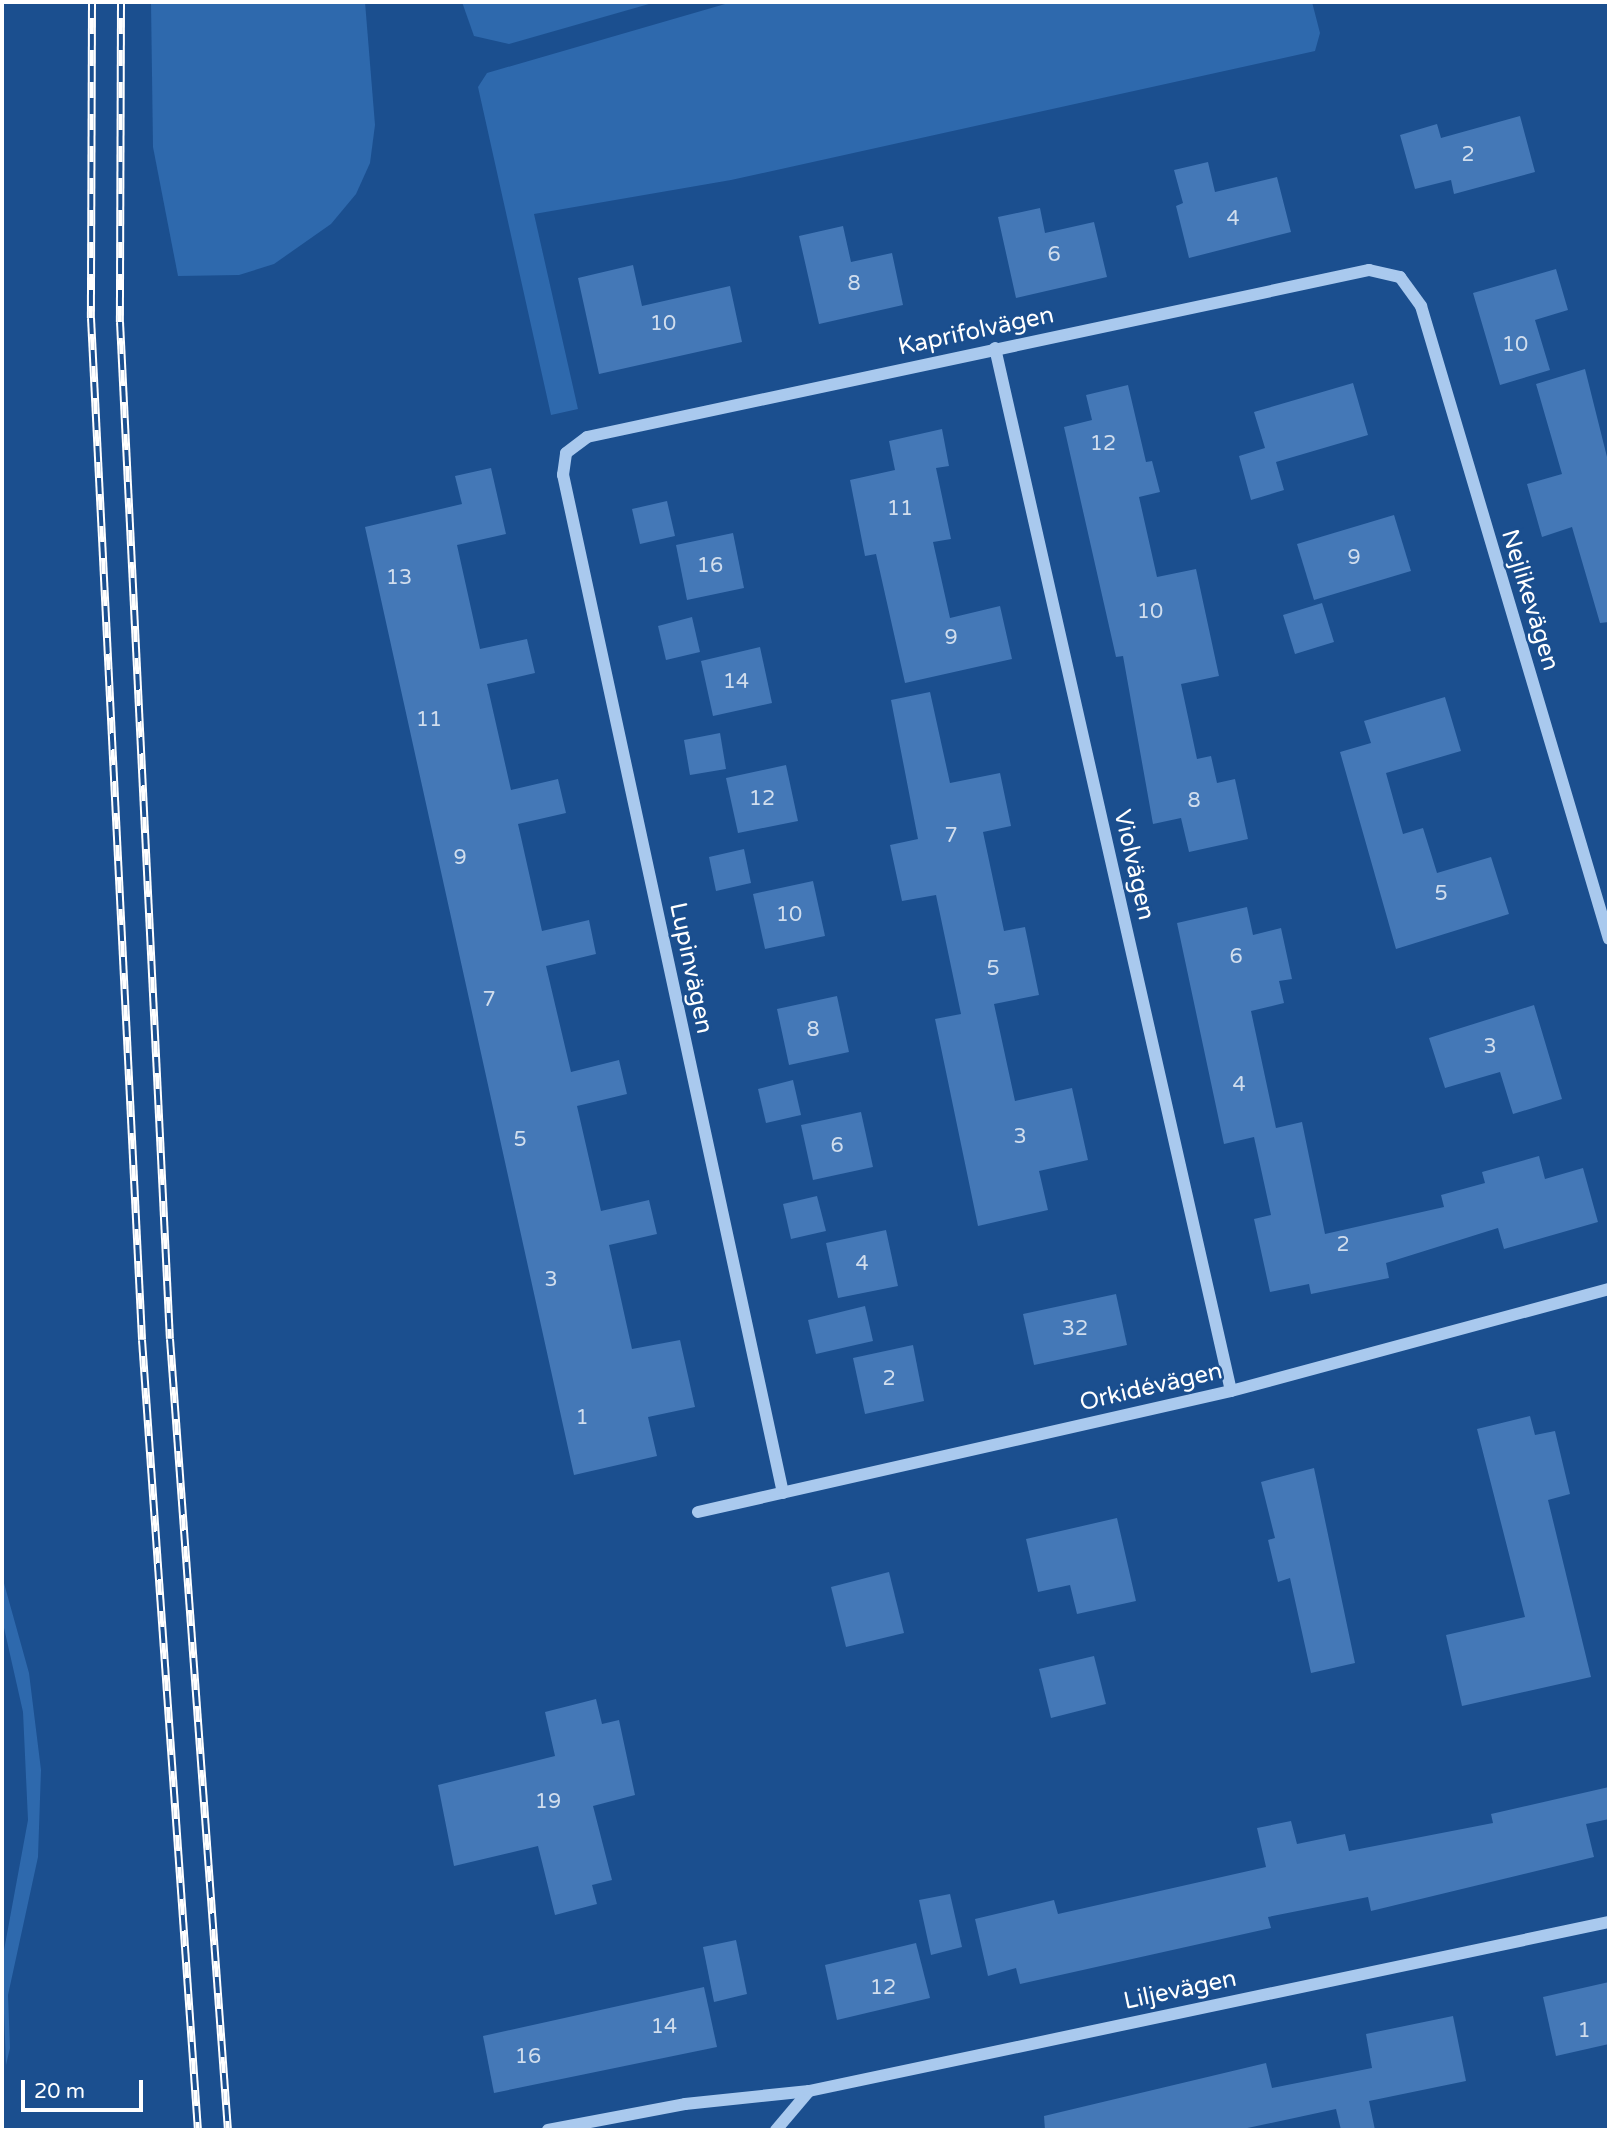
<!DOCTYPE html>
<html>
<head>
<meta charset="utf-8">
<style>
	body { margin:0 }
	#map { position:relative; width:1611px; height:2132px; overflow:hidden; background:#1b4f8f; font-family:"Varela Round",sans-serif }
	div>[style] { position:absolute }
	.green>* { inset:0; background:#2e69ad }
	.building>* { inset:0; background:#4478b7 }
	.minor>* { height:12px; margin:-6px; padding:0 6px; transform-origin:6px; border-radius:6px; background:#a9c9ee }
	.rail>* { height:8px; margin-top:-4px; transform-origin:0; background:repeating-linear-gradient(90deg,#1b4f8f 0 16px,#fff 0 32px); box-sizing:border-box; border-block:2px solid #fff }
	span { translate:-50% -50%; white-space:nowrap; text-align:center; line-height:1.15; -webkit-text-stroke:5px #1b4f8f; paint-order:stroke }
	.number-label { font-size:21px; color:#d0dded }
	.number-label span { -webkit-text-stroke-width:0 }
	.street-label { font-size:24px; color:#fff }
	.frame { position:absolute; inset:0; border:4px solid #fff; pointer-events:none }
	.scale { position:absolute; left:21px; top:2080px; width:122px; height:32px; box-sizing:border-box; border:4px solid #fff; border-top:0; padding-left:9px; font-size:21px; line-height:24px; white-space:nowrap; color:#fff; -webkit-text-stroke:5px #1b4f8f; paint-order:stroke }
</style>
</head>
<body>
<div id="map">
	<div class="green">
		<div style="clip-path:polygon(151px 2px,365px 2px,375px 125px,370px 163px,356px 194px,331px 224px,274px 264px,239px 275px,178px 276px,153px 147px)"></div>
		<div style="clip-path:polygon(462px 2px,656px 2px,509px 44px,474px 36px)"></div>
		<div style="clip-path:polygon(732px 2px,1312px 2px,1320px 33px,1315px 51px,731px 180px,534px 214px,578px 409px,551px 415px,478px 87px,487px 73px)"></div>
		<div style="clip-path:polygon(2px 1576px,29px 1673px,41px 1770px,38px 1857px,8px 1995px,10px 2048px,6px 2065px,2px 1961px,28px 1820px,23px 1712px,2px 1619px)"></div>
	</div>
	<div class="building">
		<div style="clip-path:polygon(1520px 116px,1535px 172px,1454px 194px,1451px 180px,1415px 189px,1400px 135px,1437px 124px,1441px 138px)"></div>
		<div style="clip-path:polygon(1208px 162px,1215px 192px,1277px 177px,1291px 232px,1189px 258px,1176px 206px,1183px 203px,1174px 170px)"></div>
		<div style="clip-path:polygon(1040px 208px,1045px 233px,1094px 222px,1107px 277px,1016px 298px,998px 217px)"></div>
		<div style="clip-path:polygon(843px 226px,851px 262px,892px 253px,903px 305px,819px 324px,799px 236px)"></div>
		<div style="clip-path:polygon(633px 265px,642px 306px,730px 286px,742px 342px,599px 374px,578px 278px)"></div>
		<div style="clip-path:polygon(1556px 269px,1568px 310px,1535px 320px,1550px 370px,1500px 385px,1473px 293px)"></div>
		<div style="clip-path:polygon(1585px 369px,1609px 465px,1609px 622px,1600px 623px,1572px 527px,1542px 537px,1527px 484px,1562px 474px,1536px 384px)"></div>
		<div style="clip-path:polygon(1353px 383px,1368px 435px,1276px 462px,1284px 490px,1251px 500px,1239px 456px,1265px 448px,1254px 412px)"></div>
		<div style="clip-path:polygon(1128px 385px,1146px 462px,1152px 461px,1160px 492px,1139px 497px,1157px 577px,1196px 569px,1219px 676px,1181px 684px,1197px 759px,1211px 756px,1217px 783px,1235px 779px,1248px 839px,1189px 852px,1181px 818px,1153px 824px,1123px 656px,1116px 657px,1064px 427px,1092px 420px,1086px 395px)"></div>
		<div style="clip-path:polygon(942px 429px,949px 466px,936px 468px,951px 539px,933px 542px,950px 618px,1000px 606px,1012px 659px,905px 683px,876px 554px,865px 556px,850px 480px,895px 470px,889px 441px)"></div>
		<div style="clip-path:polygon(491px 468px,506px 534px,457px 545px,480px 649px,527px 639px,535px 673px,487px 684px,511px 790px,558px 779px,566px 813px,518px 824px,542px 931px,589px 920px,596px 954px,546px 966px,571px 1072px,619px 1060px,627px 1094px,577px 1106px,601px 1211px,649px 1200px,657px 1234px,609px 1245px,632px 1349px,680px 1340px,695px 1407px,648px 1417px,657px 1456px,574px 1475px,365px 527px,462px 504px,455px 476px)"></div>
		<div style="clip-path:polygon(667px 501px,675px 536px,640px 544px,632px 509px)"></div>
		<div style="clip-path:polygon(1394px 515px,1411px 571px,1314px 600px,1297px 544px)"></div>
		<div style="clip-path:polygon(733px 533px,744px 588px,687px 600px,676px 545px)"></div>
		<div style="clip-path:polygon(1322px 603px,1334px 642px,1295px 654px,1283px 615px)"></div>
		<div style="clip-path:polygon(692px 617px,700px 652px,666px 660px,658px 626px)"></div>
		<div style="clip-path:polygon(760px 647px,772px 703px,713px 716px,701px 661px)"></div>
		<div style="clip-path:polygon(930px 692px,950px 783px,1000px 773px,1011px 826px,983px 832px,1004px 931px,1025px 927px,1039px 995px,994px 1004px,1015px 1101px,1072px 1088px,1088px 1160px,1039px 1171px,1048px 1210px,978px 1226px,935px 1019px,961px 1014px,936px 895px,902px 901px,890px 845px,918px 839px,891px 700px)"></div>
		<div style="clip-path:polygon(1445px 697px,1461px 751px,1386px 773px,1403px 834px,1423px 828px,1437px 873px,1491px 857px,1509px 914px,1396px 949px,1340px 752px,1371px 743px,1364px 721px)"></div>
		<div style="clip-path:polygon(720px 733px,726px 769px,690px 775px,684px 740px)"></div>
		<div style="clip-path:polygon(786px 765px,798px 821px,738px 833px,726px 778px)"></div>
		<div style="clip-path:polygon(744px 849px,751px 883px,716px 891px,709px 857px)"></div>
		<div style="clip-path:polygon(813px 881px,825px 936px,765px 949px,753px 894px)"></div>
		<div style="clip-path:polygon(1247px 907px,1253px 935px,1281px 928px,1292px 979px,1279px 981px,1284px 1003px,1251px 1011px,1276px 1128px,1302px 1122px,1325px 1234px,1444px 1207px,1441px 1195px,1485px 1183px,1482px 1172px,1539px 1156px,1545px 1179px,1583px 1168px,1598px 1222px,1504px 1249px,1498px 1228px,1386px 1263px,1389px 1278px,1311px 1294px,1309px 1284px,1270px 1292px,1254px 1219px,1271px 1215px,1254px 1137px,1224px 1144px,1177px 923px)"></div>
		<div style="clip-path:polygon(837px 996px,849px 1052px,789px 1065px,777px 1009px)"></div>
		<div style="clip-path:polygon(1534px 1005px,1562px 1099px,1513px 1114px,1500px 1072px,1445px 1088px,1429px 1038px)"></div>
		<div style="clip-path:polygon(793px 1080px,801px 1115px,766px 1123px,758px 1089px)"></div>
		<div style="clip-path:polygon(861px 1112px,873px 1167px,813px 1180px,801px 1125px)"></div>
		<div style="clip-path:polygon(817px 1196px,826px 1231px,791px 1239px,783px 1204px)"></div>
		<div style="clip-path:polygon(886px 1230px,898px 1286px,838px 1298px,826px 1243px)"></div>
		<div style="clip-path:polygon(1116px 1294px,1127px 1345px,1034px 1365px,1023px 1314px)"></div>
		<div style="clip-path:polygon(865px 1306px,873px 1341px,816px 1354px,808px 1320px)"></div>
		<div style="clip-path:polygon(913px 1345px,924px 1401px,865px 1414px,853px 1358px)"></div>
		<div style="clip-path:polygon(1530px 1416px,1535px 1435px,1555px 1431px,1570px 1494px,1548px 1500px,1591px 1677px,1462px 1706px,1446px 1635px,1525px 1617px,1477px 1429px)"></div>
		<div style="clip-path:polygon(1314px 1468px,1355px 1663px,1311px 1673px,1290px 1578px,1278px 1582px,1268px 1540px,1275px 1538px,1261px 1482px)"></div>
		<div style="clip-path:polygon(1117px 1518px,1136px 1601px,1077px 1614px,1070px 1585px,1038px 1592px,1026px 1539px)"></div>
		<div style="clip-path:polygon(889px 1572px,904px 1633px,846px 1647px,831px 1587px)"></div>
		<div style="clip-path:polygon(1094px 1656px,1106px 1704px,1051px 1718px,1039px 1669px)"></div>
		<div style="clip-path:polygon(596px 1699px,602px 1724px,619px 1720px,635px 1795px,593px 1806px,612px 1880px,592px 1885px,597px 1904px,555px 1915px,538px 1846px,454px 1866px,438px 1785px,555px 1756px,545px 1712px)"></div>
		<div style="clip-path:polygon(1609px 1787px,1609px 1819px,1586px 1824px,1594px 1857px,1371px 1911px,1368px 1897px,1268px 1917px,1271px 1928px,1020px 1984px,1016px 1968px,988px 1976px,975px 1919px,1054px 1900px,1058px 1914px,1266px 1867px,1257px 1828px,1291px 1821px,1297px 1844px,1345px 1834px,1349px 1851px,1493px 1823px,1491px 1814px)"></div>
		<div style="clip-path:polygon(950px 1894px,962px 1947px,931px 1955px,919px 1900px)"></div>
		<div style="clip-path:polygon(736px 1940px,747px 1994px,714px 2002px,703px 1947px)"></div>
		<div style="clip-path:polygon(916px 1943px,930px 1998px,837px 2020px,825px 1965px)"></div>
		<div style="clip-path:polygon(1609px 1982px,1609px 2044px,1556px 2056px,1543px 1997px)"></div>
		<div style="clip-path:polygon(704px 1987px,717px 2047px,494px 2093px,483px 2036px)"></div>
		<div style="clip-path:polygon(1453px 2016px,1466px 2081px,1369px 2101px,1375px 2130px,1341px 2130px,1336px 2109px,1238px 2130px,1045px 2130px,1044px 2116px,1266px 2063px,1272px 2088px,1372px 2068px,1366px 2034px)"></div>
	</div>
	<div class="minor">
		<div style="left:995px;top:348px;width:1069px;rotate:77.25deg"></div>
		<div style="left:783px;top:1493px;width:1042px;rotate:-102.19deg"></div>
		<div style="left:563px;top:475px;width:22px;rotate:-82deg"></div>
		<div style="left:566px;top:453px;width:26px;rotate:-37deg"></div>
		<div style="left:587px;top:437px;width:800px;rotate:-12.05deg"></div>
		<div style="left:1369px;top:270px;width:32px;rotate:13deg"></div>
		<div style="left:1400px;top:277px;width:36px;rotate:54deg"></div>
		<div style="left:1421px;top:306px;width:660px;rotate:73.46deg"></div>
		<div style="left:698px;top:1512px;width:547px;rotate:-12.79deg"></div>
		<div style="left:1231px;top:1391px;width:392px;rotate:-15.1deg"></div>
		<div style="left:548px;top:2130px;width:139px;rotate:-10.7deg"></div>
		<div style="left:685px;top:2104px;width:125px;rotate:-6deg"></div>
		<div style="left:776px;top:2130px;width:51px;rotate:-49.8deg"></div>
		<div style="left:809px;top:2091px;width:818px;rotate:-11.93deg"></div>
	</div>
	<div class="rail">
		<div style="left:92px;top:2px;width:316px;rotate:90.2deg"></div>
		<div style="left:91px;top:318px;width:1023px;rotate:87.14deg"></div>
		<div style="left:142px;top:1340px;width:792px;rotate:85.95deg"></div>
		<div style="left:121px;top:2px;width:320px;rotate:90.2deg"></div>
		<div style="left:120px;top:322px;width:1018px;rotate:87.19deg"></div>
		<div style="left:170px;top:1339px;width:793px;rotate:85.81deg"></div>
	</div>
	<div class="number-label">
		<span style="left:1468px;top:155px">2</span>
		<span style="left:1233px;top:219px">4</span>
		<span style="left:1054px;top:255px">6</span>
		<span style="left:854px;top:284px">8</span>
		<span style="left:663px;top:324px">10</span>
		<span style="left:1515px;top:345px">10</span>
		<span style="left:1103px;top:444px">12</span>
		<span style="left:900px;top:509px">11</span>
		<span style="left:1354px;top:558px">9</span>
		<span style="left:710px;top:566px">16</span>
		<span style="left:399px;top:578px">13</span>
		<span style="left:1150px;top:612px">10</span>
		<span style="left:951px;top:638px">9</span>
		<span style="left:736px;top:682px">14</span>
		<span style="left:429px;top:720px">11</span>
		<span style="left:762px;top:799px">12</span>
		<span style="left:1194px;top:801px">8</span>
		<span style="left:951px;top:836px">7</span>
		<span style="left:460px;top:858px">9</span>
		<span style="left:1441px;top:894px">5</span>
		<span style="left:789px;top:915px">10</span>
		<span style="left:1236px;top:957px">6</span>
		<span style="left:993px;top:969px">5</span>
		<span style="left:489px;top:1000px">7</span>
		<span style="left:813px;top:1030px">8</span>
		<span style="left:1490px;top:1047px">3</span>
		<span style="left:1239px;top:1085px">4</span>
		<span style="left:1020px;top:1137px">3</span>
		<span style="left:520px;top:1140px">5</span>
		<span style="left:837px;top:1146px">6</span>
		<span style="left:1343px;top:1245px">2</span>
		<span style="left:862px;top:1264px">4</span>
		<span style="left:551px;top:1280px">3</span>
		<span style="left:1075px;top:1329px">32</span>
		<span style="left:889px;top:1379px">2</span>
		<span style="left:582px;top:1418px">1</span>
		<span style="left:548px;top:1802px">19</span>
		<span style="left:883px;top:1988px">12</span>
		<span style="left:664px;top:2027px">14</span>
		<span style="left:1584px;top:2031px">1</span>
		<span style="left:528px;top:2057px">16</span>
	</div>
	<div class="street-label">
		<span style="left:976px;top:331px;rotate:-12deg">Kaprifolvägen</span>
		<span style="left:1530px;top:600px;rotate:73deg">Nejlikevägen</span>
		<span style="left:1134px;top:865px;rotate:77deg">Violvägen</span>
		<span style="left:691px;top:968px;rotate:78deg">Lupinvägen</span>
		<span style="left:1151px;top:1387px;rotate:-13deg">Orkidévägen</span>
		<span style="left:1180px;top:1990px;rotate:-12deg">Liljevägen</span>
	</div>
	<div class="frame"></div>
	<div class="scale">20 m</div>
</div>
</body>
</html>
